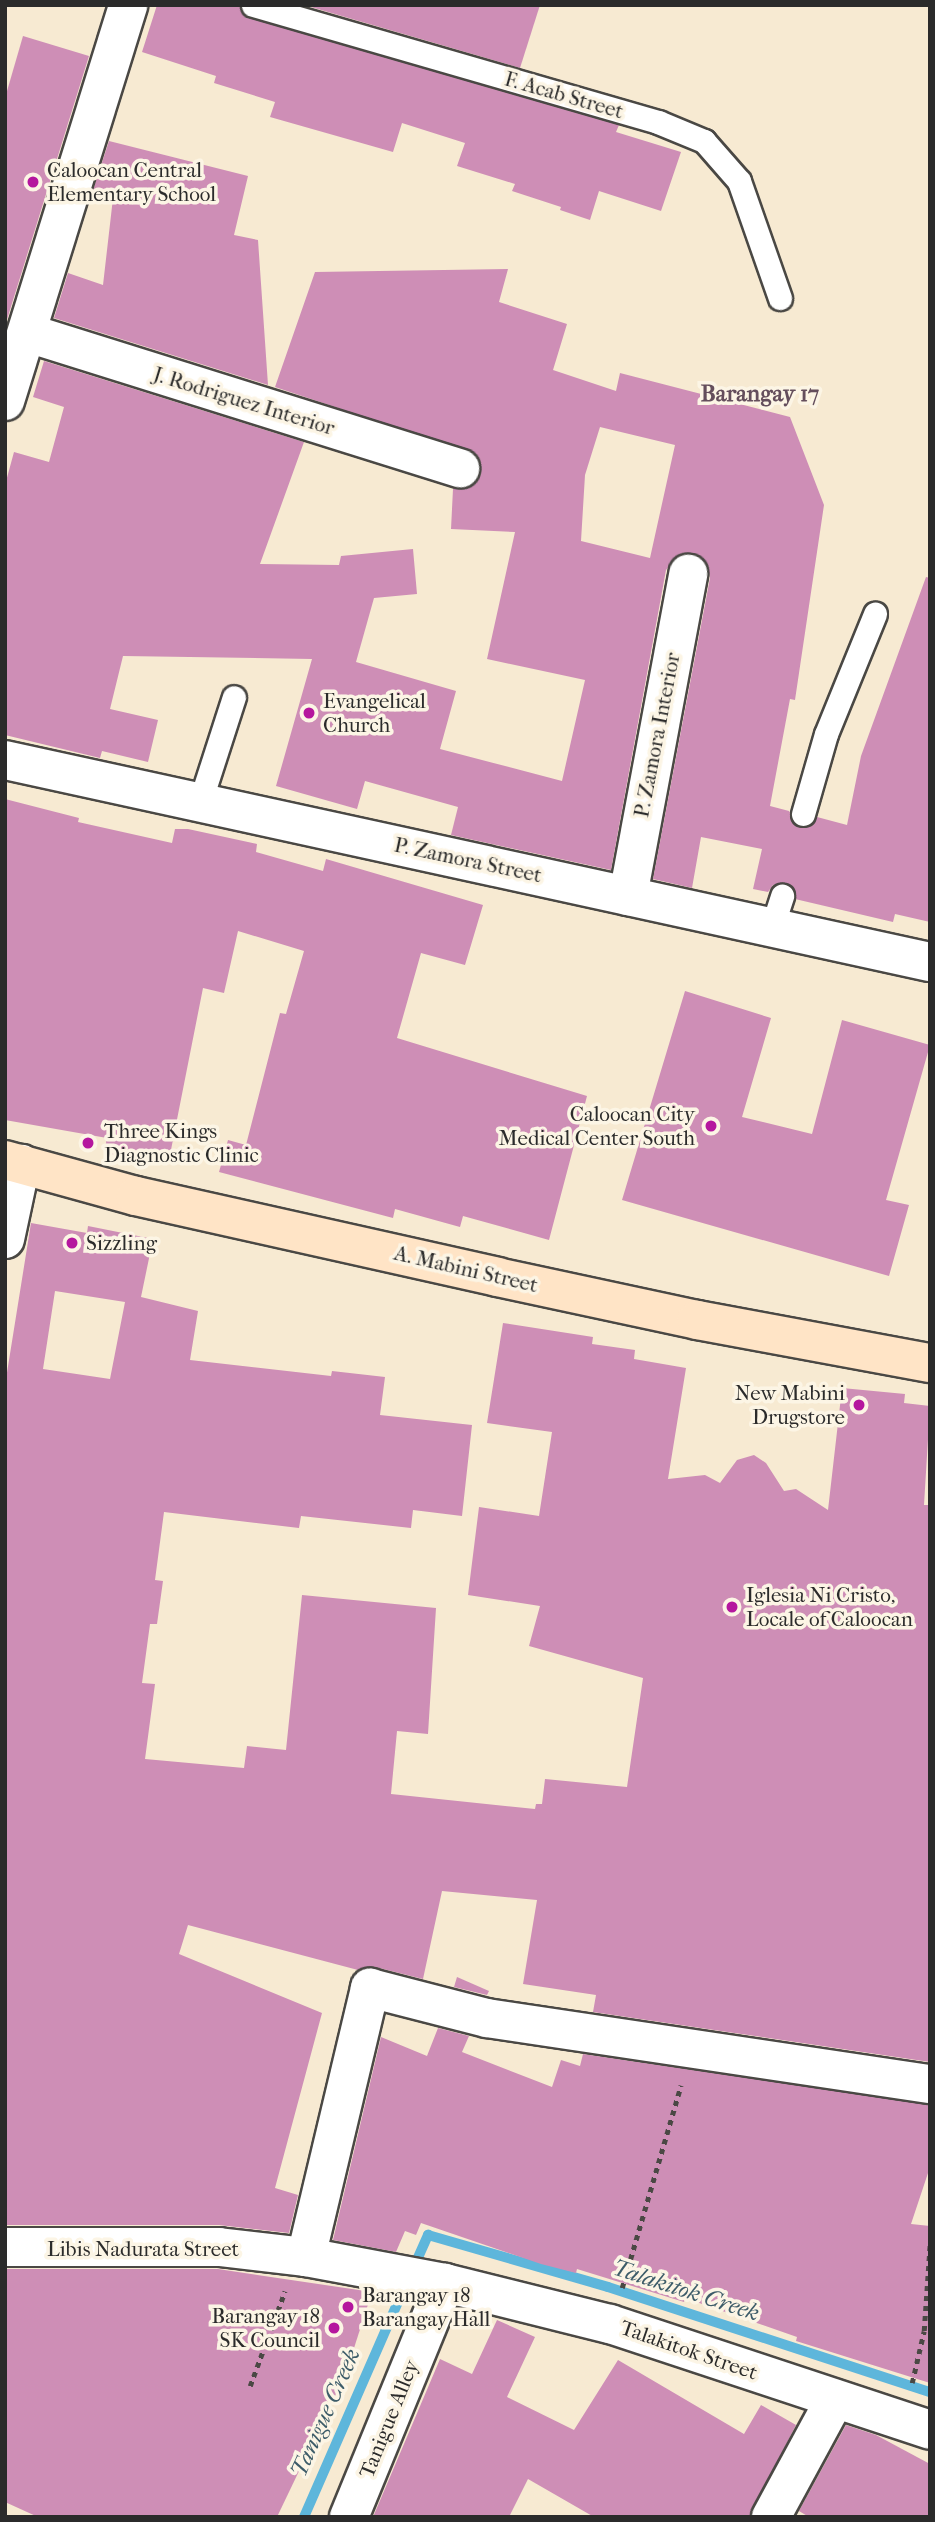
<!DOCTYPE html>
<html>
<head>
<meta charset="utf-8">
<style>
	body { margin:0 }
	#map { position:relative; width:935px; height:2522px; overflow:hidden; background:#f7ead2; font-family:"IM FELL French Canon",serif }
	div>[style] { position:absolute }
	.stream>* { height:10px; margin:-5px; padding:0 5px; transform-origin:5px; border-radius:5px; background:#5eb6db }
	.building>* { inset:0; background:#ce8eb6 }
	.path>* { height:4.5px; margin-top:-2.25px; transform-origin:0; background:repeating-linear-gradient(90deg,#4a4844 0 5px,transparent 0 10px) }
	.roads { filter:drop-shadow(2px 0 #4a4844) drop-shadow(-2px 0 #4a4844) drop-shadow(0 2px #4a4844) drop-shadow(0 -2px #4a4844) }
	.lane>* { height:23px; margin:-11.5px; padding:0 11.5px; transform-origin:11.5px; border-radius:11.5px; background:#fff }
	.street>* { height:38px; margin:-19px; padding:0 19px; transform-origin:19px; border-radius:19px; background:#fff }
	.secondary>* { height:38px; margin:-19px; padding:0 19px; transform-origin:19px; border-radius:19px; background:#ffe4c6 }
	.dots>* { width:19px; height:19px; translate:-50% -50%; box-sizing:border-box; border:4px solid #fcf5e5; border-radius:50% }
	span { translate:-50% -50%; white-space:nowrap; text-align:center; line-height:1.15; -webkit-text-stroke:7px #fcf5e5; paint-order:stroke }
	.street-label { font-size:21px; color:#2b2b2b }
	.poi-label { font-size:21px; color:#2b2b2b }
	.left { translate:0 -50%; text-align:left }
	.right { translate:-100% -50%; text-align:right }
	.neighbourhood-label { font-size:23px; color:#644e5c; font-weight:700 }
	.water-label { font-size:23px; color:#3d5c69; font-style:italic }
	.frame { position:absolute; inset:0; border:7px solid #2b2b2b; pointer-events:none }
</style>
</head>
<body>
<div id="map">
	<div class="stream">
		<div style="left:416px;top:2262px;width:30px;rotate:-66deg"></div>
		<div style="left:428px;top:2235px;width:187px;rotate:16.1deg"></div>
		<div style="left:608px;top:2287px;width:339px;rotate:18.1deg"></div>
		<div style="left:304px;top:2517px;width:250px;rotate:-66.4deg"></div>
	</div>
	<div class="building">
		<div style="clip-path:polygon(157px 5px,239px 5px,249px 18px,619px 125px,616px 132px,681px 152px,661px 211px,599px 191px,590px 220px,560px 210px,561px 207px,512px 191px,515px 184px,457px 166px,465px 143px,402px 123px,393px 152px,270px 117px,275px 102px,214px 83px,216px 76px,142px 52px)"></div>
		<div style="clip-path:polygon(304px 5px,540px 5px,520px 68px)"></div>
		<div style="clip-path:polygon(23px 36px,89px 56px,5px 326px,5px 98px)"></div>
		<div style="clip-path:polygon(109px 141px,248px 176px,234px 235px,258px 240px,268px 385px,54px 318px,68px 273px,103px 285px,113px 198px,92px 193px)"></div>
		<div style="clip-path:polygon(evenodd,508px 269px,499px 302px,567px 324px,553px 370px,616px 391px,620px 373px,790px 417px,824px 505px,795px 700px,790px 699px,770px 806px,789px 811px,799px 827px,807px 827px,817px 817px,847px 825px,861px 756px,926px 577px,930px 578px,930px 922px,895px 914px,893px 922px,795px 899px,793px 887px,786px 883px,773px 885px,768px 892px,753px 889px,762px 849px,701px 837px,692px 888px,653px 879px,710px 578px,708px 566px,693px 553px,680px 554px,666px 570px,611px 870px,451px 835px,458px 807px,365px 781px,357px 809px,276px 786px,312px 659px,123px 656px,110px 709px,158px 720px,148px 762px,102px 751px,100px 758px,5px 735px,5px 485px,14px 452px,49px 462px,64px 407px,33px 397px,44px 361px,304px 442px,260px 564px,339px 565px,341px 556px,413px 549px,417px 594px,374px 598px,356px 662px,456px 691px,440px 749px,562px 781px,585px 680px,487px 659px,515px 532px,451px 529px,453px 489px,475px 484px,481px 474px,476px 454px,275px 387px,315px 272px,508px 269px,600px 427px,675px 445px,650px 558px,581px 541px,585px 475px,600px 427px)"></div>
		<div style="clip-path:polygon(5px 799px,79px 818px,78px 822px,172px 843px,175px 829px,188px 829px,257px 844px,256px 852px,323px 871px,326px 859px,483px 905px,465px 965px,421px 953px,397px 1038px,587px 1096px,549px 1240px,463px 1216px,460px 1227px,395px 1209px,393px 1218px,219px 1172px,228px 1140px,246px 1145px,280px 1013px,286px 1014px,304px 951px,238px 931px,224px 993px,203px 988px,168px 1165px,104px 1153px,107px 1138px,5px 1120px)"></div>
		<div style="clip-path:polygon(685px 991px,771px 1018px,742px 1117px,812px 1134px,842px 1020px,930px 1045px,886px 1200px,909px 1205px,889px 1276px,622px 1200px)"></div>
		<div style="clip-path:polygon(evenodd,31px 1223px,87px 1233px,88px 1226px,153px 1239px,141px 1297px,198px 1311px,190px 1360px,331px 1376px,332px 1371px,385px 1377px,380px 1415px,472px 1425px,462px 1516px,413px 1510px,411px 1528px,301px 1516px,299px 1528px,164px 1512px,155px 1580px,163px 1581px,157px 1624px,150px 1624px,142px 1683px,155px 1684px,145px 1759px,244px 1768px,247px 1746px,286px 1750px,302px 1595px,436px 1608px,428px 1734px,397px 1731px,391px 1794px,535px 1809px,536px 1804px,542px 1804px,545px 1779px,627px 1787px,643px 1678px,529px 1646px,540px 1606px,468px 1595px,479px 1507px,539px 1516px,552px 1432px,487px 1423px,503px 1323px,593px 1337px,592px 1344px,635px 1350px,634px 1359px,686px 1368px,668px 1479px,705px 1475px,720px 1483px,737px 1460px,754px 1455px,766px 1463px,784px 1491px,796px 1489px,828px 1510px,842px 1388px,905px 1394px,904px 1403px,930px 1406px,924px 1505px,930px 1505px,930px 2062px,593px 2012px,596px 1995px,523px 1984px,537px 1900px,442px 1891px,423px 1979px,375px 1967px,358px 1970px,188px 1925px,179px 1954px,322px 2013px,275px 2188px,298px 2195px,289px 2233px,219px 2225px,5px 2225px,5px 1385px,31px 1223px,55px 1291px,125px 1302px,110px 1379px,43px 1369px,55px 1291px)"></div>
		<div style="clip-path:polygon(457px 1977px,489px 1991px,487px 1995px,454px 1987px)"></div>
		<div style="clip-path:polygon(438px 2028px,469px 2036px,462px 2052px,552px 2087px,561px 2060px,580px 2066px,583px 2054px,930px 2105px,930px 2167px,911px 2224px,930px 2226px,930px 2383px,796px 2341px,797px 2337px,685px 2298px,684px 2302px,577px 2269px,576px 2273px,541px 2264px,421px 2223px,416px 2235px,405px 2231px,396px 2252px,333px 2240px,381px 2037px,427px 2056px)"></div>
		<div style="clip-path:polygon(5px 2269px,218px 2269px,372px 2292px,346px 2373px,277px 2517px,38px 2517px,5px 2502px)"></div>
		<div style="clip-path:polygon(497px 2320px,535px 2337px,507px 2397px,574px 2430px,618px 2360px,744px 2434px,761px 2405px,796px 2425px,749px 2517px,594px 2517px,528px 2479px,509px 2517px,373px 2517px,440px 2359px,472px 2374px)"></div>
		<div style="clip-path:polygon(846px 2425px,876px 2435px,930px 2464px,930px 2517px,809px 2517px,799px 2511px)"></div>
	</div>
	<div class="path">
		<div style="left:622px;top:2288px;width:211px;rotate:-73.8deg"></div>
		<div style="left:912px;top:2383px;width:53px;rotate:-77deg"></div>
		<div style="left:924px;top:2331px;width:89px;rotate:-86.1deg"></div>
		<div style="left:250px;top:2386px;width:101px;rotate:-69.8deg"></div>
	</div>
	<div class="roads">
		<div class="lane">
			<div style="left:253px;top:5px;width:422px;rotate:16.1deg"></div>
			<div style="left:658px;top:122px;width:50px;rotate:22.4deg"></div>
			<div style="left:704px;top:141px;width:53px;rotate:48.8deg"></div>
			<div style="left:739px;top:181px;width:124px;rotate:70.7deg"></div>
			<div style="left:200px;top:802px;width:110px;rotate:-72.1deg"></div>
			<div style="left:803px;top:814px;width:83px;rotate:-74deg"></div>
			<div style="left:826px;top:734px;width:130px;rotate:-67.8deg"></div>
			<div style="left:772px;top:927px;width:33px;rotate:-72deg"></div>
		</div>
		<div class="street">
			<div style="left:28px;top:333px;width:453px;rotate:17.4deg"></div>
			<div style="left:5px;top:401px;width:415px;rotate:-72.7deg"></div>
			<div style="left:5px;top:760px;width:947px;rotate:12.32deg"></div>
			<div style="left:628px;top:896px;width:328px;rotate:-79.4deg"></div>
			<div style="left:5px;top:1239px;width:77px;rotate:-78deg"></div>
			<div style="left:5px;top:2247px;width:214px"></div>
			<div style="left:219px;top:2247px;width:88px;rotate:6.6deg"></div>
			<div style="left:306px;top:2257px;width:141px;rotate:10.6deg"></div>
			<div style="left:445px;top:2283px;width:170px;rotate:14deg"></div>
			<div style="left:610px;top:2324px;width:337px;rotate:18.3deg"></div>
			<div style="left:306px;top:2257px;width:277px;rotate:-76.6deg"></div>
			<div style="left:370px;top:1988px;width:121px;rotate:14.4deg"></div>
			<div style="left:487px;top:2018px;width:448px;rotate:8.5deg"></div>
			<div style="left:349px;top:2517px;width:253px;rotate:-67.7deg"></div>
			<div style="left:771px;top:2517px;width:134px;rotate:-61.5deg"></div>
		</div>
		<div class="secondary">
			<div style="left:5px;top:1160px;width:136px;rotate:15.4deg"></div>
			<div style="left:136px;top:1196px;width:370px;rotate:12.6deg"></div>
			<div style="left:497px;top:1277px;width:205px;rotate:12.1deg"></div>
			<div style="left:697px;top:1320px;width:237px;rotate:10.5deg"></div>
		</div>
	</div>
	<div class="dots">
		<div style="left:33px;top:182px;background:#b5179e"></div>
		<div style="left:309px;top:713px;background:#b5179e"></div>
		<div style="left:711px;top:1126px;background:#b5179e"></div>
		<div style="left:88px;top:1143px;background:#b5179e"></div>
		<div style="left:72px;top:1243px;background:#b5179e"></div>
		<div style="left:859px;top:1405px;background:#b5179e"></div>
		<div style="left:732px;top:1607px;background:#b5179e"></div>
		<div style="left:348px;top:2307px;background:#b5179e"></div>
		<div style="left:334px;top:2328px;background:#b5179e"></div>
	</div>
	<div class="street-label">
		<span style="left:564px;top:95px;rotate:16deg">F. Acab Street</span>
		<span style="left:244px;top:401px;rotate:17deg">J. Rodriguez Interior</span>
		<span style="left:657px;top:735px;rotate:-79deg">P. Zamora Interior</span>
		<span style="left:468px;top:860px;rotate:12deg">P. Zamora Street</span>
		<span style="left:466px;top:1269px;rotate:13deg">A. Mabini Street</span>
		<span style="left:143px;top:2249px">Libis Nadurata Street</span>
		<span style="left:689px;top:2350px;rotate:19deg">Talakitok Street</span>
		<span style="left:389px;top:2419px;rotate:-68deg">Tanigue Alley</span>
	</div>
	<div class="poi-label">
		<span class="left" style="left:47px;top:182px">Caloocan Central<br>Elementary School</span>
		<span class="left" style="left:323px;top:713px">Evangelical<br>Church</span>
		<span class="right" style="left:695px;top:1126px">Caloocan City<br>Medical Center South</span>
		<span class="left" style="left:104px;top:1143px">Three Kings<br>Diagnostic Clinic</span>
		<span class="left" style="left:86px;top:1243px">Sizzling</span>
		<span class="right" style="left:845px;top:1405px">New Mabini<br>Drugstore</span>
		<span class="left" style="left:746px;top:1607px">Iglesia Ni Cristo,<br>Locale of Caloocan</span>
		<span class="left" style="left:362px;top:2307px">Barangay 18<br>Barangay Hall</span>
		<span class="right" style="left:320px;top:2328px">Barangay 18<br>SK Council</span>
	</div>
	<div class="neighbourhood-label">
		<span style="left:760px;top:394px">Barangay 17</span>
	</div>
	<div class="water-label">
		<span style="left:686px;top:2291px;rotate:18deg">Talakitok Creek</span>
		<span style="left:326px;top:2413px;rotate:-66deg">Tanigue Creek</span>
	</div>
	<div class="frame"></div>
</div>
</body>
</html>
